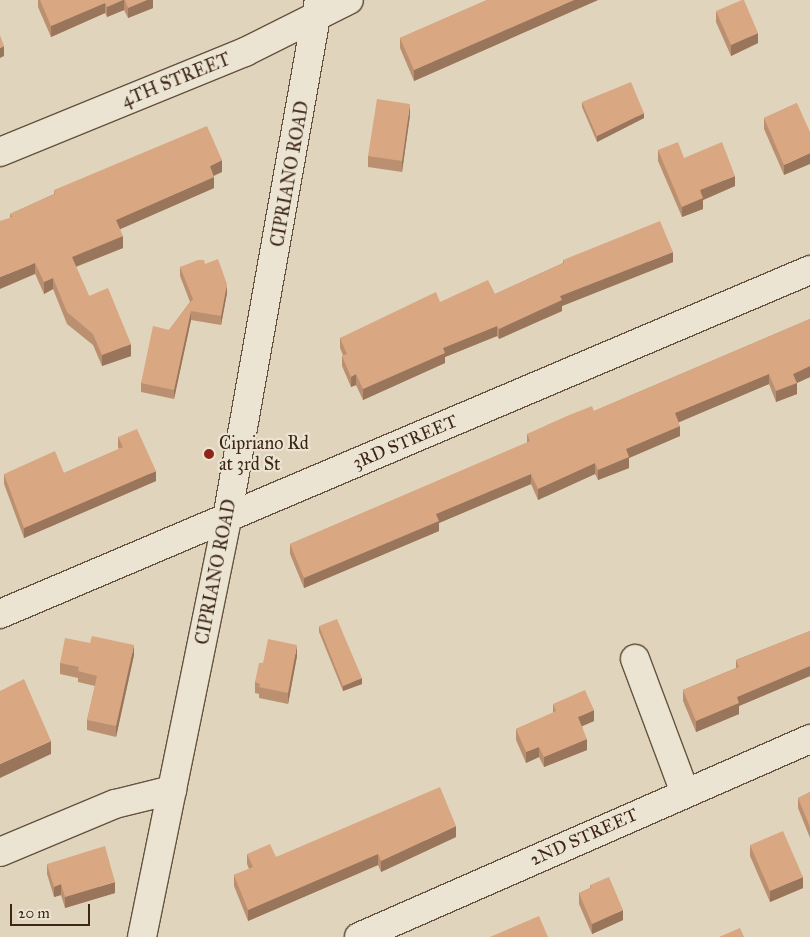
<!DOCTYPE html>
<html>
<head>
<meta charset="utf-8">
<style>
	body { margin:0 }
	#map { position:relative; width:810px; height:937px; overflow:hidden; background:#e0d5bc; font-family:"IM FELL Great Primer",serif }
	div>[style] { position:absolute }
	.roads { filter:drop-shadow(1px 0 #66523e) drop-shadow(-1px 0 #66523e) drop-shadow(0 1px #66523e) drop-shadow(0 -1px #66523e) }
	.minor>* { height:28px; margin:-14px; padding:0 14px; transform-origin:14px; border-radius:14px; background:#ebe4d3 }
	.wall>* { inset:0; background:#bb9071 }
	.shaded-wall>* { inset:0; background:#99755c }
	.building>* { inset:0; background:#daa783 }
	.dots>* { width:14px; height:14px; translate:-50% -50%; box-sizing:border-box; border:2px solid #ebe4d3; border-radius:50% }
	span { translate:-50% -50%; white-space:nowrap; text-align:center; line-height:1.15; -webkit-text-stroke:4.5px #ebe4d3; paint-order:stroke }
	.street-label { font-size:18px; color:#3e2614 }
	.poi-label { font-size:18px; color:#3e2614 }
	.left { translate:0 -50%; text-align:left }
	.scale { position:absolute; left:10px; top:904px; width:80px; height:22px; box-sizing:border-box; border:2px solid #3e2614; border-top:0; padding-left:6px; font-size:15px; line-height:18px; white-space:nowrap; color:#3e2614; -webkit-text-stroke:4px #ebe4d3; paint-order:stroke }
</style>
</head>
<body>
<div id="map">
	<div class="roads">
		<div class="minor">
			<div style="left:0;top:152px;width:265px;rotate:-22.2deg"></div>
			<div style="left:245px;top:52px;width:116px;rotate:-26.6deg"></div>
			<div style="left:0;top:614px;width:880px;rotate:-23.01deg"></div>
			<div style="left:635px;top:659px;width:143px;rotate:69.5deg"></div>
			<div style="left:0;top:852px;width:125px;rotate:-22.7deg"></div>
			<div style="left:115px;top:804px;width:59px;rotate:-13.8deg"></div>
			<div style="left:142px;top:937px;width:428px;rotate:-78.5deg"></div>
			<div style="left:227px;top:518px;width:526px;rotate:-79.93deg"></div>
			<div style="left:359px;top:937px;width:493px;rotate:-23.7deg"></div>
		</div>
	</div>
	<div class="wall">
		<div style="clip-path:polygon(38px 0,153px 0,153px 8px,128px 18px,124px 10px,107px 17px,105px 13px,51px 37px,38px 7px)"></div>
		<div style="clip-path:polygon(487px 0,598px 0,414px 81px,400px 48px,400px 38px)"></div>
		<div style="clip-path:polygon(716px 11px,758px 43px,731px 56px,716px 22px)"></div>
		<div style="clip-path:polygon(582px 102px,644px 118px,597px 142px,582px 107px)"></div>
		<div style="clip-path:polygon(797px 103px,784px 175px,764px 129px,764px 118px)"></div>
		<div style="clip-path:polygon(410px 115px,402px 172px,368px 167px,368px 156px)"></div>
		<div style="clip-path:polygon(658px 150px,684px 158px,735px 186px,703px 200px,703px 209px,682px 217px,658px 161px)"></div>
		<div style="clip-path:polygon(222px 172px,214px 176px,214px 188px,120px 229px,123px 248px,76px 267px,89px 296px,131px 356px,102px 366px,93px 345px,67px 324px,53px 289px,44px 294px,10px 217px,10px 214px,54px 194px,54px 190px)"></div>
		<div style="clip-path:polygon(563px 260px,673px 262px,562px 306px,562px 311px,499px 339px,497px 336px,445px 357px,445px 363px,363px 400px,356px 385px,351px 387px,342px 366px,342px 356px,343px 355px,340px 348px,340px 338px,440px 302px,495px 294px,563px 263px)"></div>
		<div style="clip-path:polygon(205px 264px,227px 293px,221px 325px,191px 320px,174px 399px,141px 392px,141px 383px,169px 330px,190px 302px,180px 276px,180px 267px)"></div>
		<div style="clip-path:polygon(810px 319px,810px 377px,797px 383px,797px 394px,776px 402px,769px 384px,678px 422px,680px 436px,629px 458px,629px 468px,598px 480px,595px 474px,538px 500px,531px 484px,439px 523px,439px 531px,304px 588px,290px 554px,290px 544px,527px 443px,527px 434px,594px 411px)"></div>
		<div style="clip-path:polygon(118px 437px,156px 481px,24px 538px,4px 484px,4px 474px,64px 473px,119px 449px,118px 447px)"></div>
		<div style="clip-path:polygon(319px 626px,362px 684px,343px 691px,319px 632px)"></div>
		<div style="clip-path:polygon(810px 631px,810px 676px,739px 706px,739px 714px,696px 732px,683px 701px,683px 690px,736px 668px,736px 660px)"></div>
		<div style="clip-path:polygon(134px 655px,116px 737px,87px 730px,87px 720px,95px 686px,78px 682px,78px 678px,60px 674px,60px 663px)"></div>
		<div style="clip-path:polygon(297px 656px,288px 704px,259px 698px,259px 694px,255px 693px,255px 682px,263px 663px)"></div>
		<div style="clip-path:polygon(553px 704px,594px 721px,582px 726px,587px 750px,544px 767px,539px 757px,526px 763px,516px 740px,516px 729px,553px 713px)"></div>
		<div style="clip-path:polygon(810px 792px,810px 838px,798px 808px,798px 798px)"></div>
		<div style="clip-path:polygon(456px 837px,381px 872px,378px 865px,248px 921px,234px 886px,234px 875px,249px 869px,247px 864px,247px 854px,276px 857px)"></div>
		<div style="clip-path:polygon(750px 845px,803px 888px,770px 902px,750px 856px)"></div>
		<div style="clip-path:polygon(47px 864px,115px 893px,65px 908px,61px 895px,54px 897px,47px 874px)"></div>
		<div style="clip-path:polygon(590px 885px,623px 920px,592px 934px,579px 904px,579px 893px,590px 888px)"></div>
	</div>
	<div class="shaded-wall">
		<div style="clip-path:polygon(123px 0,124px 0,124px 10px,107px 17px,107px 7px)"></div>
		<div style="clip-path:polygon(147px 0,153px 0,153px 8px,128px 18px,128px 8px)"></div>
		<div style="clip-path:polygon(574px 0,598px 0,414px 81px,414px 70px)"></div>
		<div style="clip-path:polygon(105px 3px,105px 13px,51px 37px,51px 26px)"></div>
		<div style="clip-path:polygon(758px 33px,758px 43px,731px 56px,731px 45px)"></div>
		<div style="clip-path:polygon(4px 46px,4px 56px,0 58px,0 48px)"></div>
		<div style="clip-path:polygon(410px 104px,410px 115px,402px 172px,402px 161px)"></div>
		<div style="clip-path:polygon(644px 113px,644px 118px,597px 142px,597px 136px)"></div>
		<div style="clip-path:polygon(810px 153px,810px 164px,784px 175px,784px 165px)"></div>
		<div style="clip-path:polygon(222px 160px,222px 172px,210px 177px,210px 166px)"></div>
		<div style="clip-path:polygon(735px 176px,735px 186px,703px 200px,703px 209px,682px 217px,682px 207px,700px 190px)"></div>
		<div style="clip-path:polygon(214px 177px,214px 188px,116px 231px,116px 220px)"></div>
		<div style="clip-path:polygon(123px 236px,123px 248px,72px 268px,72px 257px)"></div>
		<div style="clip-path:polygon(673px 252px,673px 262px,562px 306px,562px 311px,499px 339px,499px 329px,560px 296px)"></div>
		<div style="clip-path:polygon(35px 263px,35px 274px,0 289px,0 277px)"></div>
		<div style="clip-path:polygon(53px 278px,53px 289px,44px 294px,44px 282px)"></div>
		<div style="clip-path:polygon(227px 284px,227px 293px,221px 325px,221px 316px)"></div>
		<div style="clip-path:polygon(191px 311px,191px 320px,174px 399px,174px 390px)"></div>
		<div style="clip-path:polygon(497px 326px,497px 336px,445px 357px,445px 363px,363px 400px,363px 389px,443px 348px)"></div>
		<div style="clip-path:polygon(131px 344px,131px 356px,102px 366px,102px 355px)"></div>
		<div style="clip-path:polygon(810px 366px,810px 377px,797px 383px,797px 394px,776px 402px,776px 391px,793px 374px)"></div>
		<div style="clip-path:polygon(356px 374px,356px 385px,351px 387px,351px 377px)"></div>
		<div style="clip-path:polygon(769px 374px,769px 384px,675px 424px,675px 413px)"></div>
		<div style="clip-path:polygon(680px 426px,680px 436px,629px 458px,629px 468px,598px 480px,598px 470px,626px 449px)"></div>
		<div style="clip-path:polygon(595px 463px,595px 474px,538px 500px,538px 489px)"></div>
		<div style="clip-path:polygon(156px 471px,156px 481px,24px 538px,24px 528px)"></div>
		<div style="clip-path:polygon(531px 474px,531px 484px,439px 523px,439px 531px,304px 588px,304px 578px,436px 514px)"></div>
		<div style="clip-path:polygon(134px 645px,134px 655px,116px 737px,116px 726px)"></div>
		<div style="clip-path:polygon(297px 645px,297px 656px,288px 704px,288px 693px)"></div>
		<div style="clip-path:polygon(810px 666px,810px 676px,739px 706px,739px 714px,696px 732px,696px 721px,737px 697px)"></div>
		<div style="clip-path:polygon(362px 678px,362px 684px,343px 691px,343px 686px)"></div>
		<div style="clip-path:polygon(594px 710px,594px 721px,578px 728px,578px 717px)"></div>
		<div style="clip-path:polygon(587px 739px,587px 750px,544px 767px,544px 757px)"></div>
		<div style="clip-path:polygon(51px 741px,51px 754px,0 778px,0 764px)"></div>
		<div style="clip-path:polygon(539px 747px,539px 757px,526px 763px,526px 752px)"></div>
		<div style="clip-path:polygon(456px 826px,456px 837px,381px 872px,381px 861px)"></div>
		<div style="clip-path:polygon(378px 854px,378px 865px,248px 921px,248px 910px)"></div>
		<div style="clip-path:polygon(803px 877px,803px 888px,770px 902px,770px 891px)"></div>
		<div style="clip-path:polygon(115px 882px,115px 893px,65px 908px,65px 897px)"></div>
		<div style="clip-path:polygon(61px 884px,61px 895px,54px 897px,54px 887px)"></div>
		<div style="clip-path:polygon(623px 910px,623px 920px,592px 934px,592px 924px)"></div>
	</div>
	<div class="building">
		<div style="clip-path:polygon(40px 0,123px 0,107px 7px,105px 3px,51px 26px)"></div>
		<div style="clip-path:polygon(125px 0,147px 0,128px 8px)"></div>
		<div style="clip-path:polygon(487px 0,574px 0,414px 70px,400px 38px)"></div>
		<div style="clip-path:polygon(742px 0,744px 0,758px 33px,731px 45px,716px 11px)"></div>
		<div style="clip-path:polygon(0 35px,4px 46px,0 48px)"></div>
		<div style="clip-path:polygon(631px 82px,644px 113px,597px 136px,582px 102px)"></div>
		<div style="clip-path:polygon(377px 99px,410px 104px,402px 161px,368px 156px)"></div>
		<div style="clip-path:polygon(797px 103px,810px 132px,810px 153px,784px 165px,764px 118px)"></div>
		<div style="clip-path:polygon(207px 126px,222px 160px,210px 166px,214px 177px,116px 220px,123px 236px,72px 257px,89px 296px,108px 288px,131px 344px,102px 355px,93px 334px,67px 312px,53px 278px,44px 282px,35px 263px,0 277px,0 221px,12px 217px,10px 214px,55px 194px,54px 190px)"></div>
		<div style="clip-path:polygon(678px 142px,684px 158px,722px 142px,735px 176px,700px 190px,703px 198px,682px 207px,658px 150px)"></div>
		<div style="clip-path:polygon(660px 221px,673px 252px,560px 296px,562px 300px,499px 329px,497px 326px,443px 348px,445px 353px,363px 389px,356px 374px,351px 377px,342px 356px,347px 354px,340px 338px,436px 292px,440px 302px,488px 280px,495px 294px,564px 263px,563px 260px)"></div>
		<div style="clip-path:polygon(218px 259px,227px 284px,221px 316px,191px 311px,174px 390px,141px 383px,153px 326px,169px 330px,193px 299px,180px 267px,198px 260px,204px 260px,205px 264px)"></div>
		<div style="clip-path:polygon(810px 319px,810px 366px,793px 374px,797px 383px,776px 391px,769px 374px,675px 413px,680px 426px,626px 449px,629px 457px,598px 470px,595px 463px,538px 489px,531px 474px,436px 514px,439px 521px,304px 578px,290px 544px,530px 441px,527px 434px,567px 416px,592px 406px,594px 411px)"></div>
		<div style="clip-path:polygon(137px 429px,156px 471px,24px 528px,4px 474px,55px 451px,64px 473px,123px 447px,118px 437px)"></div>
		<div style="clip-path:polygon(337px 619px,362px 678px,343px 686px,319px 626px)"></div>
		<div style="clip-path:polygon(810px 631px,810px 666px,737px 697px,739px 703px,696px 721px,683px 690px,739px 667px,736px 660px)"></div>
		<div style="clip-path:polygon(92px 636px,134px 645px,116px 726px,87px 720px,97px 676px,78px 671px,79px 667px,60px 663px,65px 638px,90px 643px)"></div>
		<div style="clip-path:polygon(268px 639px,297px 645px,288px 693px,259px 687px,260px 684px,255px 682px,259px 663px,263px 663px)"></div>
		<div style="clip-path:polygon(24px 679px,51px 741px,0 764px,0 691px)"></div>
		<div style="clip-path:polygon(585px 690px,594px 710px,578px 717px,587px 739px,544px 757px,539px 747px,526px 752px,516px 729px,556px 711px,553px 704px)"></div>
		<div style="clip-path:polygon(440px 787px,456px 826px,381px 861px,378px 854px,248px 910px,234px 875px,253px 867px,247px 854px,270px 844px,276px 857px)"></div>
		<div style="clip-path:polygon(810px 792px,810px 827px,798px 798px)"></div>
		<div style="clip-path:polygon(783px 831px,803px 877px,770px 891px,750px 845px)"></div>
		<div style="clip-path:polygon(105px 846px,115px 882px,65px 897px,61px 884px,54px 887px,47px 864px)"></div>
		<div style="clip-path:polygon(609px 877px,623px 910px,592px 924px,579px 893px,591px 888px,590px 885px)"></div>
		<div style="clip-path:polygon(539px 916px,548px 937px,490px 937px)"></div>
		<div style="clip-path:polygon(740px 928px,744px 937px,719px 937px)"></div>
	</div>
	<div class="dots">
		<div style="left:209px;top:454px;background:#8f2418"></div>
	</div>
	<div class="street-label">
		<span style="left:176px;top:80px;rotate:-22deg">4TH STREET</span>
		<span style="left:290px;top:174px;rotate:-80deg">CIPRIANO ROAD</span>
		<span style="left:405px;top:442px;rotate:-23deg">3RD STREET</span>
		<span style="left:216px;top:572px;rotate:-79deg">CIPRIANO ROAD</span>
		<span style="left:584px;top:837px;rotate:-24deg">2ND STREET</span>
	</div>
	<div class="poi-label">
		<span class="left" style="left:219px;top:454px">Cipriano Rd<br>at 3rd St</span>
	</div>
	<div class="scale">20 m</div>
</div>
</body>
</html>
